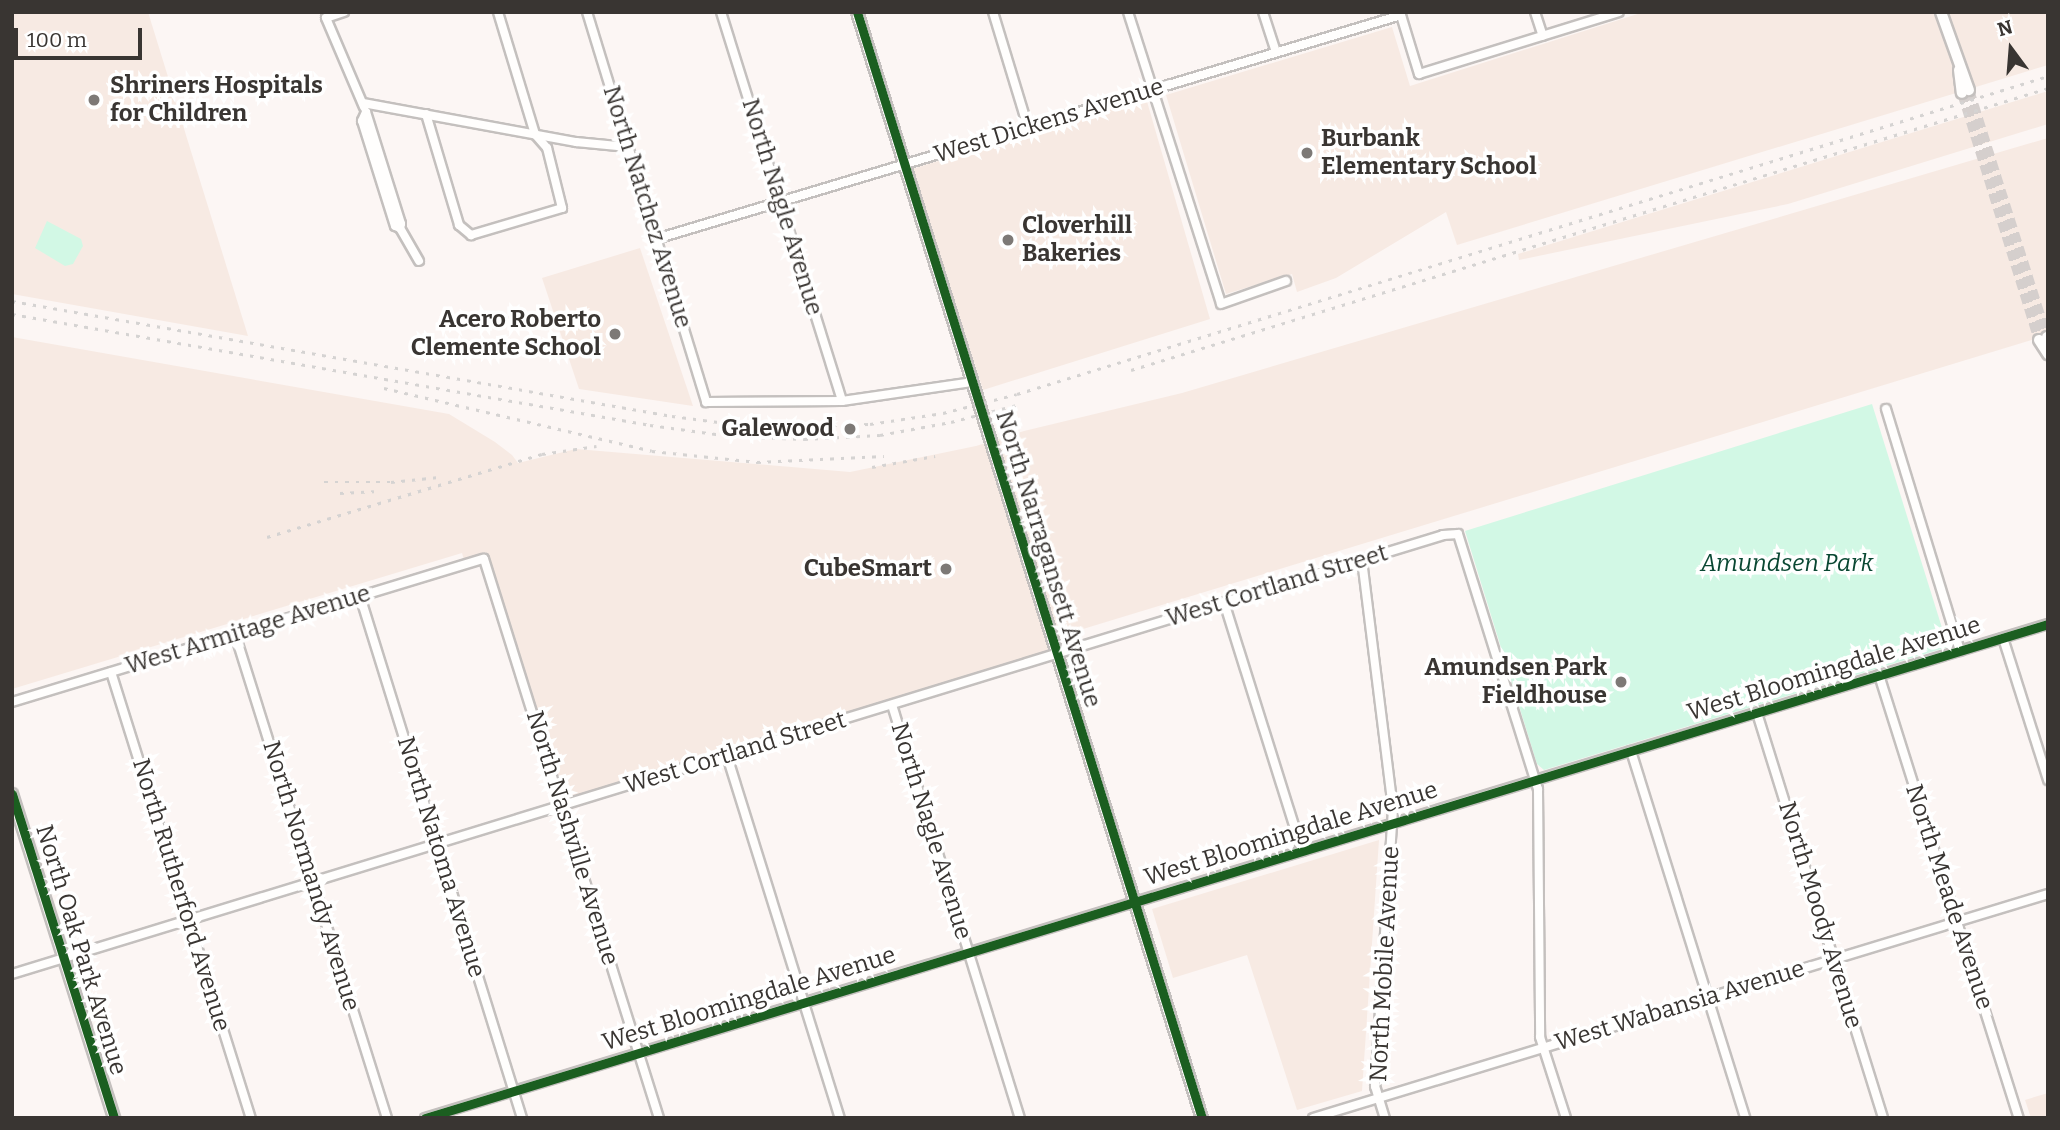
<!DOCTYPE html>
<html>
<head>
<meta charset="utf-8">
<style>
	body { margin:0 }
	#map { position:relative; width:2060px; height:1130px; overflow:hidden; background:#fcf6f4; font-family:Bitter,serif }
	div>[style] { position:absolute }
	.built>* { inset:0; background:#f7eae3 }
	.green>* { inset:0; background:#d2f8e5 }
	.tertiary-tunnel>* { height:10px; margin-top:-5px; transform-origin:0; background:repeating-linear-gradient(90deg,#d5cfcd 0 10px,transparent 0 15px) }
	.roads { filter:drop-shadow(2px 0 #c4c0be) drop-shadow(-2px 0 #c4c0be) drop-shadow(0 2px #c4c0be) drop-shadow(0 -2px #c4c0be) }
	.minor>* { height:8px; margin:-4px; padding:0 4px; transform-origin:4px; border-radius:4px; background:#fffefd }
	.tertiary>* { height:10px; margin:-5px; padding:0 5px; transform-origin:5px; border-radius:5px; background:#fffefd }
	.rail>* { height:2.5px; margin-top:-1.25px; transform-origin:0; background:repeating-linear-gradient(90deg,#d5d3d2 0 3.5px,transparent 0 10.5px) }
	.cycleway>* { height:9px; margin:-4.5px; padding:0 4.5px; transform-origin:4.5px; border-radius:4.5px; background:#1b5e20 }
	.dots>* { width:19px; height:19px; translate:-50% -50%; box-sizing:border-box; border:4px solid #fff; border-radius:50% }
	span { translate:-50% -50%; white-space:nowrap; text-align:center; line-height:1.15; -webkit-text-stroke:7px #fff; paint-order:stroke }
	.poi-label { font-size:24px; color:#393532; font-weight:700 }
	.left { translate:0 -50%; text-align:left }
	.right { translate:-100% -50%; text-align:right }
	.street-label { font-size:24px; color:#393532 }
	.park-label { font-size:24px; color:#0a4833; font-style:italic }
	.frame { position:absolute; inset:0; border:14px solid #393532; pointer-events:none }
	.north { position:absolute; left:1976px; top:14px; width:70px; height:70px; -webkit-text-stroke:5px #fff; paint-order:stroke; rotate:344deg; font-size:19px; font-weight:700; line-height:28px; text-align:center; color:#393532 }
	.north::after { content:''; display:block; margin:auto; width:24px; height:32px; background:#393532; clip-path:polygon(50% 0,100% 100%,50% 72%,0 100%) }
	.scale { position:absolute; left:14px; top:28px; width:128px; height:32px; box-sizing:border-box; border:4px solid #393532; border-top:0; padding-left:9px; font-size:21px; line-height:24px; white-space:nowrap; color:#393532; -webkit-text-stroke:5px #fff; paint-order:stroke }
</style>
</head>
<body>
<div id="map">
	<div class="built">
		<div style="clip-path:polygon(12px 12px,148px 12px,248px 336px,12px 294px)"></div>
		<div style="clip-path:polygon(1644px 12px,2048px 12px,2048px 65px,1457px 245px,1446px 212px,1336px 278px,1297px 292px,1292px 274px,1226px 294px,1166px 95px,1392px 27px,1410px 86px)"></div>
		<div style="clip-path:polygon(2048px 91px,2048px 124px,1788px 204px,1519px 260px,1518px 254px)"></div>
		<div style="clip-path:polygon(1146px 98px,1210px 319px,983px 390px,912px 169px)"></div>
		<div style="clip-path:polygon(2048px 138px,2048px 335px,1060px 636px,1062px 647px,556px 805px,481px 563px,466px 567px,462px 553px,12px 689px,12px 337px,449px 414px,495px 442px,512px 455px,518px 463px,576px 449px,850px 472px,976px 446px,1024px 431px,1182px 393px)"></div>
		<div style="clip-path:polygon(640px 248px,693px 406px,579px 389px,542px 278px)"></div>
		<div style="clip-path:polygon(1379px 840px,1362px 1091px,1297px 1110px,1247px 955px,1173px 978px,1152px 909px)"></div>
		<div style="clip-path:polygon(2048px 1093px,2048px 1118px,2031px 1118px,2025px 1100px)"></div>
	</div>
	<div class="green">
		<div style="clip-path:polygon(47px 221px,81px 239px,83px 246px,73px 264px,65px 266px,35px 248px)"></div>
		<div style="clip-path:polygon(1872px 404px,1948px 647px,1544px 770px,1537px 764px,1465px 531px)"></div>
	</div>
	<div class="tertiary-tunnel">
		<div style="left:1969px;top:90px;width:259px;rotate:72.5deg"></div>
		<div style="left:1962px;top:93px;width:259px;rotate:72.7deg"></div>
	</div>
	<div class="roads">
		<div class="minor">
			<div style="left:344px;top:12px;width:19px;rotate:162deg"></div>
			<div style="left:326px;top:18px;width:97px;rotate:66.9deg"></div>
			<div style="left:587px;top:12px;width:408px;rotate:73deg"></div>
			<div style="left:706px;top:402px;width:136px;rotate:-0.4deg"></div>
			<div style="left:842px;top:401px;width:131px;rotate:-8.3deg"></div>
			<div style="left:721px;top:12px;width:407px;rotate:72.7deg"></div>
			<div style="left:993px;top:12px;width:120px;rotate:73.1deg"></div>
			<div style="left:1128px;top:12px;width:306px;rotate:72.3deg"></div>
			<div style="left:1221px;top:304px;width:69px;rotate:-19.5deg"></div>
			<div style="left:1263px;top:12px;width:42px;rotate:72deg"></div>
			<div style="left:1400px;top:12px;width:65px;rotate:73deg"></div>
			<div style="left:1419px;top:74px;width:209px;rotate:-17.2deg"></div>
			<div style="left:1535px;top:12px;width:25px;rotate:72deg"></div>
			<div style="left:363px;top:103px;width:217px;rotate:10.4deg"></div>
			<div style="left:576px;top:142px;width:52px;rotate:5.5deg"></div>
			<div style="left:366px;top:112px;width:117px;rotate:72.6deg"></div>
			<div style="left:401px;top:224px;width:4px;rotate:104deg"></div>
			<div style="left:400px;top:228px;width:5px;rotate:-158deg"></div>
			<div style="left:395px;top:226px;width:110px;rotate:-107.4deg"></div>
			<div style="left:362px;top:121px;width:10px;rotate:-66deg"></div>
			<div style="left:426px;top:114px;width:116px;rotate:73.4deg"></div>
			<div style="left:459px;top:225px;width:16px;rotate:40deg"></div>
			<div style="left:471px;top:235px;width:95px;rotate:-16.5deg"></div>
			<div style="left:562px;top:208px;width:62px;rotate:-104deg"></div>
			<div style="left:547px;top:148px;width:18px;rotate:-131deg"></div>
			<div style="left:535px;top:134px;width:127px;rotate:-106.9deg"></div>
			<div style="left:400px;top:228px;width:38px;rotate:60deg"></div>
			<div style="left:656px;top:239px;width:778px;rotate:-16.73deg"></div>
			<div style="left:1886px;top:409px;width:253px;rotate:73deg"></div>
			<div style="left:1362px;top:560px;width:251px;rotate:82.9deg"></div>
			<div style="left:1393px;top:809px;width:278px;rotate:93.7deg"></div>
			<div style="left:1375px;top:1086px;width:34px;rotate:73deg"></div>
			<div style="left:360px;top:596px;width:547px;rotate:72.76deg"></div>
			<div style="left:1224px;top:602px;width:261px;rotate:72.6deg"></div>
			<div style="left:235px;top:634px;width:507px;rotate:72.57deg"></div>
			<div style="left:2003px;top:638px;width:149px;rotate:72.4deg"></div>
			<div style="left:111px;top:672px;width:467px;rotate:72.6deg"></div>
			<div style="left:1879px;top:675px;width:465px;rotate:72.5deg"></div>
			<div style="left:12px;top:702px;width:493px;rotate:-16.9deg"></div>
			<div style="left:484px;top:559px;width:586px;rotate:72.62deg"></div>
			<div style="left:892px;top:705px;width:432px;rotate:72.8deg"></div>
			<div style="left:1757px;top:713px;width:424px;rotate:72.7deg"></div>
			<div style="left:1631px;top:751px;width:384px;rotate:72.7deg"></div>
			<div style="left:727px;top:756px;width:379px;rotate:72.7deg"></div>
			<div style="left:12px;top:974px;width:1497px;rotate:-17.05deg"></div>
			<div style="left:1443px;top:535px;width:15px;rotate:-4deg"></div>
			<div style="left:1458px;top:534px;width:267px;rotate:72.6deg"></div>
			<div style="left:1538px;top:789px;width:248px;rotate:89.5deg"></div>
			<div style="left:1540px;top:1037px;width:85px;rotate:72.2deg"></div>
			<div style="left:425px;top:1118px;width:1697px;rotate:-16.93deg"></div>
			<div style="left:1313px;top:1118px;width:768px;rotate:-16.95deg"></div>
		</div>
		<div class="tertiary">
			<div style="left:857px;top:12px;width:1159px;rotate:72.68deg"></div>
			<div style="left:1941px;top:12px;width:83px;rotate:70.3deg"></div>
			<div style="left:1959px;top:70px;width:23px;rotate:83deg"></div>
			<div style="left:2047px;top:337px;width:3px;rotate:72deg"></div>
			<div style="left:2039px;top:340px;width:17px;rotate:57deg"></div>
			<div style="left:12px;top:794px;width:340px;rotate:72.5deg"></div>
		</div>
	</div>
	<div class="rail">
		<div style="left:12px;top:301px;width:670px;rotate:9.88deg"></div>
		<div style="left:672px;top:416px;width:78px;rotate:7.4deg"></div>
		<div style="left:749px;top:426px;width:121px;rotate:-0.9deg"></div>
		<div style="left:870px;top:424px;width:74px;rotate:-8.6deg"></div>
		<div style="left:943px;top:413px;width:76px;rotate:-14.4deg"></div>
		<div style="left:1017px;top:394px;width:1079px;rotate:-17.14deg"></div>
		<div style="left:12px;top:314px;width:648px;rotate:9.87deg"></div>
		<div style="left:650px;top:425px;width:81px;rotate:7.8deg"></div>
		<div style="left:730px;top:436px;width:74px;rotate:2.3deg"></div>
		<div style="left:804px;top:439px;width:76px;rotate:-3deg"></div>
		<div style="left:880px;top:435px;width:72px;rotate:-10.4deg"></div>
		<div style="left:951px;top:422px;width:71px;rotate:-14.6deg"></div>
		<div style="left:1131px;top:370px;width:959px;rotate:-17.09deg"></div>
		<div style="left:384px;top:388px;width:275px;rotate:13.2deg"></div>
		<div style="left:652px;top:451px;width:106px;rotate:6deg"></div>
		<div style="left:757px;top:462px;width:127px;rotate:-2.7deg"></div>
		<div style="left:872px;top:467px;width:64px;rotate:-9.9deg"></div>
		<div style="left:324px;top:482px;width:67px"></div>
		<div style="left:391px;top:482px;width:48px;rotate:-5.9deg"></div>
		<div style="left:340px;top:493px;width:34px;rotate:-3deg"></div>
		<div style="left:267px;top:537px;width:287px;rotate:-16.8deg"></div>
		<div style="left:542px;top:454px;width:55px;rotate:-8.4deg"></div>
	</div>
	<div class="cycleway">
		<div style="left:857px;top:12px;width:1159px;rotate:72.68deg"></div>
		<div style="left:12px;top:794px;width:340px;rotate:72.5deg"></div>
		<div style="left:425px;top:1118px;width:1697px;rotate:-16.93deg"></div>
	</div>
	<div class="dots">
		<div style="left:94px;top:100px;background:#7d7976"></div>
		<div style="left:1307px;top:153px;background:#7d7976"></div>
		<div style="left:1008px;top:240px;background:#7d7976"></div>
		<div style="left:615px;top:334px;background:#7d7976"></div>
		<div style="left:850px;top:429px;background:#7d7976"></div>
		<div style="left:946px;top:569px;background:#7d7976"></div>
		<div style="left:1621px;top:682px;background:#7d7976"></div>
	</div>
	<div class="poi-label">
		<span class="left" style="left:110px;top:100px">Shriners Hospitals<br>for Children</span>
		<span class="left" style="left:1321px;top:153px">Burbank<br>Elementary School</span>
		<span class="left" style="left:1022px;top:240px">Cloverhill<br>Bakeries</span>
		<span class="right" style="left:601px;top:334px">Acero Roberto<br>Clemente School</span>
		<span class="right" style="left:834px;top:429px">Galewood</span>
		<span class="right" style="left:932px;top:569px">CubeSmart</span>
		<span class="right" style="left:1607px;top:682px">Amundsen Park<br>Fieldhouse</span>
	</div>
	<div class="street-label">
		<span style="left:1049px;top:121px;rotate:-17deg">West Dickens Avenue</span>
		<span style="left:647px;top:207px;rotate:73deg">North Natchez Avenue</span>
		<span style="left:782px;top:207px;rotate:73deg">North Nagle Avenue</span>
		<span style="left:1048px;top:559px;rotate:73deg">North Narragansett Avenue</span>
		<span style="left:1277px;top:586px;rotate:-17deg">West Cortland Street</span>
		<span style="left:248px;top:630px;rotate:-17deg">West Armitage Avenue</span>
		<span style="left:1834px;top:669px;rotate:-17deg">West Bloomingdale Avenue</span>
		<span style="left:735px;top:753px;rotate:-17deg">West Cortland Street</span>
		<span style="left:931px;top:831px;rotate:73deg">North Nagle Avenue</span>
		<span style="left:1291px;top:834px;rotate:-17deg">West Bloomingdale Avenue</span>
		<span style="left:572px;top:838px;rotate:73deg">North Nashville Avenue</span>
		<span style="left:441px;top:857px;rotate:73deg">North Natoma Avenue</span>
		<span style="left:311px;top:876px;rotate:73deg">North Normandy Avenue</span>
		<span style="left:181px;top:895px;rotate:73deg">North Rutherford Avenue</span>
		<span style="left:1949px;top:897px;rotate:72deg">North Meade Avenue</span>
		<span style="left:1820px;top:915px;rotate:73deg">North Moody Avenue</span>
		<span style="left:81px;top:950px;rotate:73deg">North Oak Park Avenue</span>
		<span style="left:1385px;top:964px;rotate:-87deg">North Mobile Avenue</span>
		<span style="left:749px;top:999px;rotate:-17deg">West Bloomingdale Avenue</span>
		<span style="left:1680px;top:1006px;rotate:-17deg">West Wabansia Avenue</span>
	</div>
	<div class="park-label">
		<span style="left:1787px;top:564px">Amundsen Park</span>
	</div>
	<div class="frame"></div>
	<div class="north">N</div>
	<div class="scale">100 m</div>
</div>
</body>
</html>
